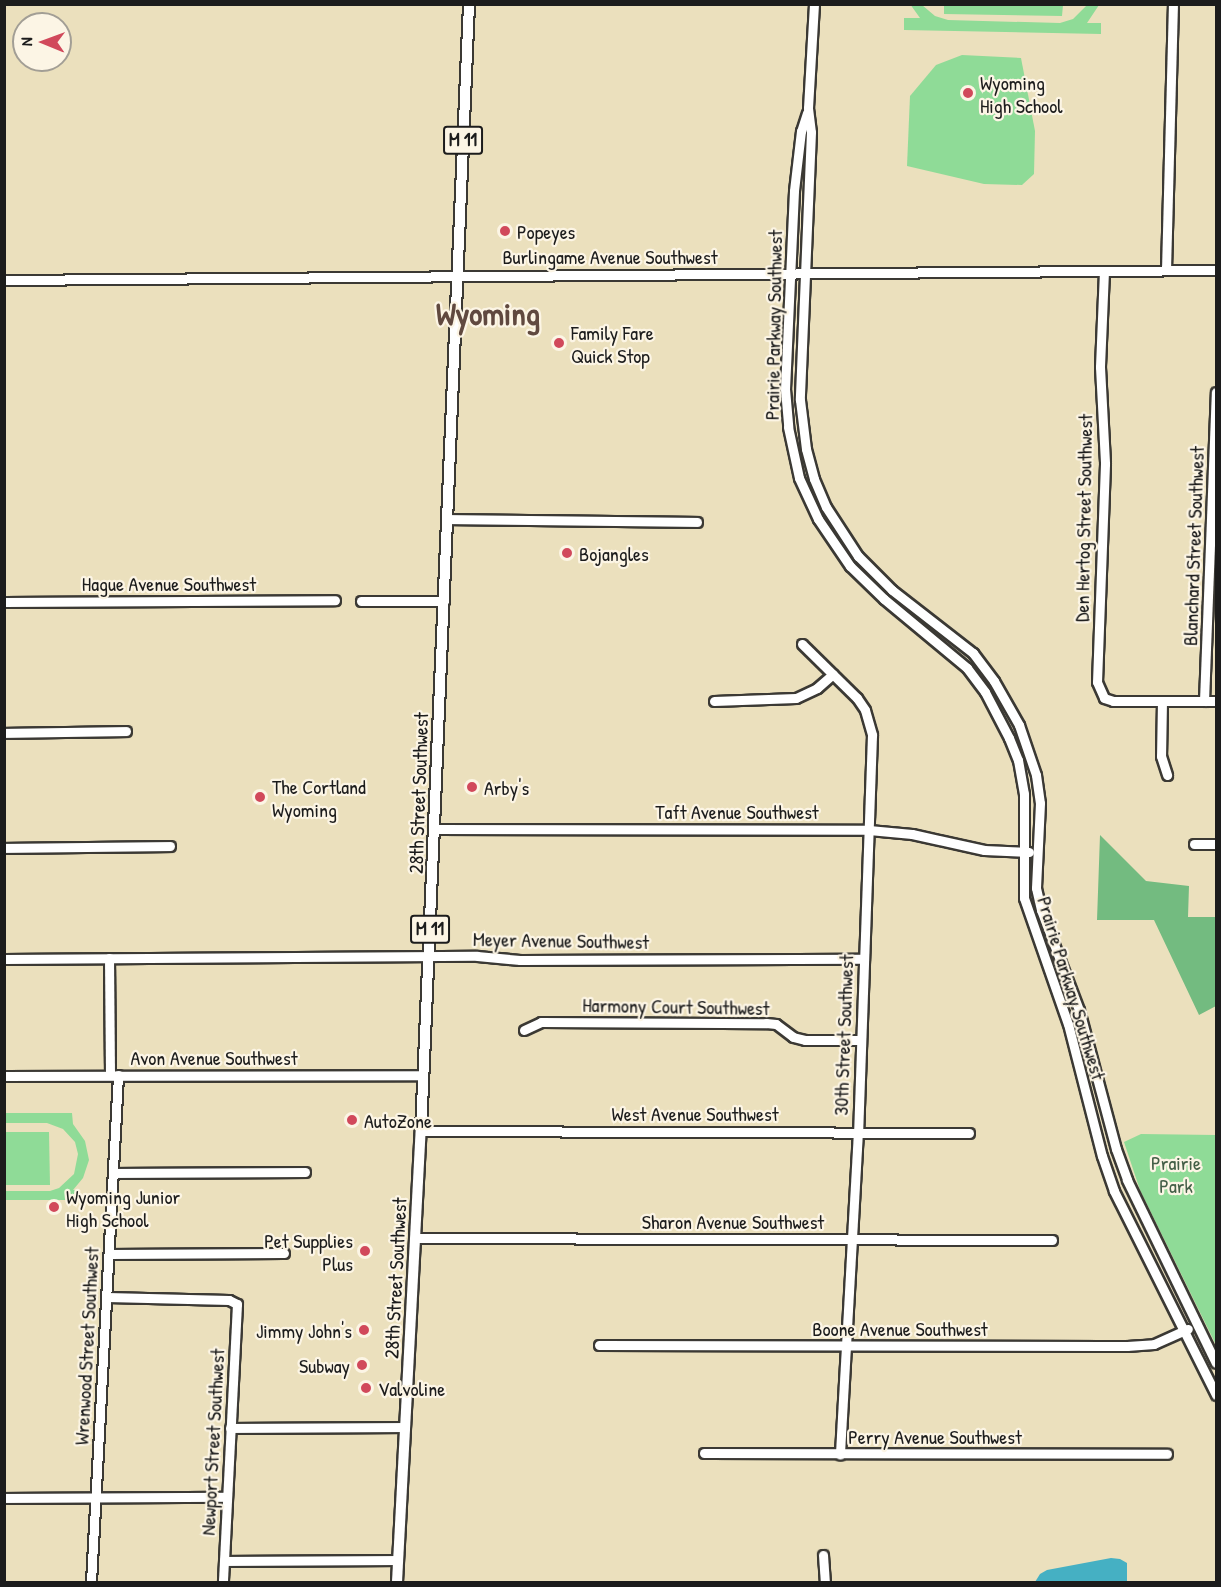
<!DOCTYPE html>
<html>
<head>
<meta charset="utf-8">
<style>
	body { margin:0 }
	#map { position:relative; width:1221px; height:1587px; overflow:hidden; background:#ebe0bd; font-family:"Patrick Hand",sans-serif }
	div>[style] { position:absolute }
	.green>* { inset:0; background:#8fdb97 }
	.forest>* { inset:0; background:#73bb80 }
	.water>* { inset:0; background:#45b0c3 }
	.roads { filter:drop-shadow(2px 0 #3b3934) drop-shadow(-2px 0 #3b3934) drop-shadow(0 2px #3b3934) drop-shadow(0 -2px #3b3934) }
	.minor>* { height:9px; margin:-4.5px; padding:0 4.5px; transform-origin:4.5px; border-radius:4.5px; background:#fff }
	.major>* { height:10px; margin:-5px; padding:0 5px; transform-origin:5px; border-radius:5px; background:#fff }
	.dots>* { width:16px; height:16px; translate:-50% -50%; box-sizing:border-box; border:3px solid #fcf5e5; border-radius:50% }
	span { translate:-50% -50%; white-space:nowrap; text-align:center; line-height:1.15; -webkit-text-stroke:4.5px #fcf5e5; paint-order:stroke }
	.shield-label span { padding:2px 4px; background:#fcf5e5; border:2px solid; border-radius:4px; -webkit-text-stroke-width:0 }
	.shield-label { font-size:18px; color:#1c1c1c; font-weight:700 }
	.poi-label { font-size:20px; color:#1c1c1c }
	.left { translate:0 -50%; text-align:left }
	.right { translate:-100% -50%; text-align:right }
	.street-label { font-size:20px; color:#1c1c1c }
	.park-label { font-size:20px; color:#445f47 }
	.town-label { font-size:32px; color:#60493f; font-weight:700 }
	.frame { position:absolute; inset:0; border:6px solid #1c1c1c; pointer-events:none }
	.north { position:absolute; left:12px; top:12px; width:60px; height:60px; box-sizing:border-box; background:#fcf5e5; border:2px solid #a29e95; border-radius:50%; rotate:271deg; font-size:16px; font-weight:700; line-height:24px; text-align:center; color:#1c1c1c }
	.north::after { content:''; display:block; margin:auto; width:21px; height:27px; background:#d1495b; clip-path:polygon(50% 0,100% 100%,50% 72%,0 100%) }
</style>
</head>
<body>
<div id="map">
	<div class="green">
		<div style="clip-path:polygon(910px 4px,922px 5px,935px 16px,948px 20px,1060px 23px,1073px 19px,1087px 5px,1099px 5px,1087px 23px,1101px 23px,1101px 34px,904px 30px,904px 18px,920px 18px)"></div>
		<div style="clip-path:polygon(944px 5px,1063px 5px,1062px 16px,944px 14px)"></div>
		<div style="clip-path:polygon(962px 55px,1021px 58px,1035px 131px,1034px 174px,1022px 185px,984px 184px,907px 166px,910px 96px,936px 65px)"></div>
		<div style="clip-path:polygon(5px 1113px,72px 1113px,73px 1124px,85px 1141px,89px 1160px,83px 1178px,73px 1190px,80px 1190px,80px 1200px,5px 1200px,5px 1191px,50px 1191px,59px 1188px,74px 1174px,78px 1154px,75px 1142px,63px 1129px,47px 1123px,5px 1123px)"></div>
		<div style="clip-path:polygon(49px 1132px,50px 1185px,5px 1185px,5px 1132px)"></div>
		<div style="clip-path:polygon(1141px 1134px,1216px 1135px,1216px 1345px,1140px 1190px,1124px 1142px)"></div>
	</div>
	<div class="forest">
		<div style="clip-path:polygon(1100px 835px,1146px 881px,1189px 886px,1188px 917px,1216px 917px,1216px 1006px,1199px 1015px,1154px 920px,1097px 920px)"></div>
	</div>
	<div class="water">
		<div style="clip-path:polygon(1111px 1558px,1120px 1559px,1127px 1563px,1127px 1582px,1035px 1582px,1040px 1574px,1047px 1570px)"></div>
	</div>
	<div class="roads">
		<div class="minor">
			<div style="left:814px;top:4px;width:104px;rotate:93.3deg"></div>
			<div style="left:808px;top:108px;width:24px;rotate:83deg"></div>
			<div style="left:811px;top:132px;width:268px;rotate:92.4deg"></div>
			<div style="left:800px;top:400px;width:49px;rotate:83deg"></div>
			<div style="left:806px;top:449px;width:31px;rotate:75deg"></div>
			<div style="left:814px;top:479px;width:30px;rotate:67deg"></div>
			<div style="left:826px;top:507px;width:59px;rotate:56.9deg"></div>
			<div style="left:858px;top:556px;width:48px;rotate:45deg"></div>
			<div style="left:892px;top:590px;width:103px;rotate:37.9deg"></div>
			<div style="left:973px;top:653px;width:35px;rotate:53deg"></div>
			<div style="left:994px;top:681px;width:51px;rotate:60.4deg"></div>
			<div style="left:1019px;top:725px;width:53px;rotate:71.2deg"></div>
			<div style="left:1036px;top:775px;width:28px;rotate:82deg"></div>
			<div style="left:1040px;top:803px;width:85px;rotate:92.7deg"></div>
			<div style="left:1036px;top:888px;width:23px;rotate:77deg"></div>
			<div style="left:1041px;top:910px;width:107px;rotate:69.2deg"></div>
			<div style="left:1079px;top:1010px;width:144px;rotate:75.1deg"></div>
			<div style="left:1116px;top:1149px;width:33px;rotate:70deg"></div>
			<div style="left:1127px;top:1180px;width:203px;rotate:64.1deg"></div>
			<div style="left:807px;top:113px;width:19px;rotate:108deg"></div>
			<div style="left:801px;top:131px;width:60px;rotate:96.7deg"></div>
			<div style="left:794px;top:191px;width:198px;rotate:92.6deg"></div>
			<div style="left:785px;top:389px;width:38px;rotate:85deg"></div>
			<div style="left:788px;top:427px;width:52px;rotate:77.8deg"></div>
			<div style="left:799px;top:478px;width:45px;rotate:65.1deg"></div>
			<div style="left:818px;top:519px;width:57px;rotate:55.8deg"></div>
			<div style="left:850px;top:566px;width:47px;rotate:44.1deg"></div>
			<div style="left:884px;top:599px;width:108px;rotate:39.7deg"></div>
			<div style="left:967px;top:668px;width:30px;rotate:53deg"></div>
			<div style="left:985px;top:692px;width:52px;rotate:62.4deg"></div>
			<div style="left:1009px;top:738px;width:24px;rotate:68deg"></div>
			<div style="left:1018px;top:760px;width:35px;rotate:80deg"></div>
			<div style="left:1024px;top:794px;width:104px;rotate:90deg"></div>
			<div style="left:1024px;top:898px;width:133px;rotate:70.8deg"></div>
			<div style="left:1068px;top:1024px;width:136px;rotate:75.6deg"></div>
			<div style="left:1102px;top:1156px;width:37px;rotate:71deg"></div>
			<div style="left:1114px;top:1191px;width:228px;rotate:63.4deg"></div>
			<div style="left:1166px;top:270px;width:266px;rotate:-88.5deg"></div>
			<div style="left:1104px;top:271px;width:96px;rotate:92.4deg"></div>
			<div style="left:1100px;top:367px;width:97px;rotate:87deg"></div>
			<div style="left:1105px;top:464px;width:218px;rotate:92.1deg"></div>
			<div style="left:1097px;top:682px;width:17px;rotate:66deg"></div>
			<div style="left:1104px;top:698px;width:9px;rotate:18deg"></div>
			<div style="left:1113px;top:701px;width:103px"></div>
			<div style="left:4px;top:280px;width:1212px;rotate:-0.47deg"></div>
			<div style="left:447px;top:519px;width:250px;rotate:0.7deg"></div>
			<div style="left:361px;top:601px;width:83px"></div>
			<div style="left:4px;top:602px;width:331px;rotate:-0.3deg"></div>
			<div style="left:802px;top:644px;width:77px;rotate:44.5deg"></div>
			<div style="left:857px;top:698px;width:14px;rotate:56deg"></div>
			<div style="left:865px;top:710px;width:26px;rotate:74deg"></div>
			<div style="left:872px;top:735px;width:396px;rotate:92deg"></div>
			<div style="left:858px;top:1131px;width:324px;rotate:93.2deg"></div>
			<div style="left:714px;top:701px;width:82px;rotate:-2.1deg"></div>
			<div style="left:796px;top:698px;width:23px;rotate:-25deg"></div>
			<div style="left:817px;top:688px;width:21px;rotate:-41deg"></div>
			<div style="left:1162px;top:701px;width:55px;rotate:91deg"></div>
			<div style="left:1161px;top:756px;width:20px;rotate:72deg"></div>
			<div style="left:1204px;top:701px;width:309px;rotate:-87.8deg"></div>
			<div style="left:4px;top:733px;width:122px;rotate:-0.9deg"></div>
			<div style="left:434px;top:829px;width:435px;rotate:0.1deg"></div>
			<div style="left:869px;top:830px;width:43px;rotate:5.3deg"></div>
			<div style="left:912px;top:834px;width:74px;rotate:12.5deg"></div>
			<div style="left:984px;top:850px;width:45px;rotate:2.5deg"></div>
			<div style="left:1194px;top:844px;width:22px"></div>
			<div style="left:4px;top:848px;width:166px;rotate:-0.7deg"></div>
			<div style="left:109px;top:958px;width:117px;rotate:89.5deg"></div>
			<div style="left:4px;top:959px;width:473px;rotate:-0.4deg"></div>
			<div style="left:477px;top:956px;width:43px;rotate:5.3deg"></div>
			<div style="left:520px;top:960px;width:344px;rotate:-0.2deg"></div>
			<div style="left:524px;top:1030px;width:19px;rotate:-25deg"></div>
			<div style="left:541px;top:1022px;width:225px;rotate:0.3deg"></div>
			<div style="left:766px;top:1023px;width:10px;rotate:6deg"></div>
			<div style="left:776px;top:1024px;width:21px;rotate:37deg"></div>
			<div style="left:793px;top:1037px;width:12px;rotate:14deg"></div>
			<div style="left:805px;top:1040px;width:56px"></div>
			<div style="left:4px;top:1076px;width:419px;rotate:-0.1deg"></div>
			<div style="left:421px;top:1131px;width:548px;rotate:0.21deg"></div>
			<div style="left:114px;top:1173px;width:191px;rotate:-0.3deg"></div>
			<div style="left:415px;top:1238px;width:637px;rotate:0.18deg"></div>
			<div style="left:109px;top:1254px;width:175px;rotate:-0.3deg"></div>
			<div style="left:107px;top:1297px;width:122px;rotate:1.4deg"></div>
			<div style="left:229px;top:1300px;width:9px;rotate:27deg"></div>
			<div style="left:237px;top:1304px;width:278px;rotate:92.9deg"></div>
			<div style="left:599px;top:1345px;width:528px;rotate:0.11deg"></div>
			<div style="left:1127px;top:1346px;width:27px;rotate:-4deg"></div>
			<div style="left:1154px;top:1344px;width:37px;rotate:-24deg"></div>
			<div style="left:230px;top:1428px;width:175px;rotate:-0.3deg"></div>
			<div style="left:704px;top:1453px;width:463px;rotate:0.1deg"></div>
			<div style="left:4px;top:1498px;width:223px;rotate:-0.3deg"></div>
			<div style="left:823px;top:1555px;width:27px;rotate:86deg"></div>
			<div style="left:224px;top:1561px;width:174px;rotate:-0.3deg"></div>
			<div style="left:91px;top:1582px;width:508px;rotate:-86.95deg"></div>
		</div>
		<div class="major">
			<div style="left:397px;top:1582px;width:452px;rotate:-87deg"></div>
			<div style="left:421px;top:1131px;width:1128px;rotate:-87.56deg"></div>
		</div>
	</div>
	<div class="dots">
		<div style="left:968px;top:93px;background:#d1495b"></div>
		<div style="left:505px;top:231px;background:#d1495b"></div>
		<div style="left:559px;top:343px;background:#d1495b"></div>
		<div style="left:567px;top:553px;background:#d1495b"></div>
		<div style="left:472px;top:787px;background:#d1495b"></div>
		<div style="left:260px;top:797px;background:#d1495b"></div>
		<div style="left:352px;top:1120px;background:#d1495b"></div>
		<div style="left:54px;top:1207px;background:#d1495b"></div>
		<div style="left:365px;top:1251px;background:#d1495b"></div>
		<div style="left:364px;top:1330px;background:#d1495b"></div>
		<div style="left:362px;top:1365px;background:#d1495b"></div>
		<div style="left:366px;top:1388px;background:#d1495b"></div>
	</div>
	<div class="shield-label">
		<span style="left:463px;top:140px">M 11</span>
		<span style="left:430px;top:929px">M 11</span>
	</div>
	<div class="poi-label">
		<span class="left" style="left:980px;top:94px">Wyoming<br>High School</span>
		<span class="left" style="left:517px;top:231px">Popeyes</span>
		<span class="left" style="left:571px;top:344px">Family Fare<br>Quick Stop</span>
		<span class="left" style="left:579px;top:553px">Bojangles</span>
		<span class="left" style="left:272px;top:798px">The Cortland<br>Wyoming</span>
		<span class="left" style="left:484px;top:787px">Arby's</span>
		<span class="left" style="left:364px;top:1120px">AutoZone</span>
		<span class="left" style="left:66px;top:1208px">Wyoming Junior<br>High School</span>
		<span class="right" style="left:353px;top:1252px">Pet Supplies<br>Plus</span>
		<span class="right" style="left:352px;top:1330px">Jimmy John's</span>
		<span class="right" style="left:350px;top:1365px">Subway</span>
		<span class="left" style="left:378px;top:1388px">Valvoline</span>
	</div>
	<div class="street-label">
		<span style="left:610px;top:256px">Burlingame Avenue Southwest</span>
		<span style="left:773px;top:325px;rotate:-89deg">Prairie Parkway Southwest</span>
		<span style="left:1083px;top:518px;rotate:-89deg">Den Hertog Street Southwest</span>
		<span style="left:1193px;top:546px;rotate:-88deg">Blanchard Street Southwest</span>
		<span style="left:169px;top:583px">Hague Avenue Southwest</span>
		<span style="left:418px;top:793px;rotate:-88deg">28th Street Southwest</span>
		<span style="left:737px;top:811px">Taft Avenue Southwest</span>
		<span style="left:561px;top:940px;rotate:1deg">Meyer Avenue Southwest</span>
		<span style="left:1072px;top:988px;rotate:73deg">Prairie Parkway Southwest</span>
		<span style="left:676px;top:1006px;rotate:1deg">Harmony Court Southwest</span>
		<span style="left:843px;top:1035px;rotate:-88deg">30th Street Southwest</span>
		<span style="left:214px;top:1057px">Avon Avenue Southwest</span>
		<span style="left:695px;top:1113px">West Avenue Southwest</span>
		<span style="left:733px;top:1221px">Sharon Avenue Southwest</span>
		<span style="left:395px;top:1278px;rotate:-87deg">28th Street Southwest</span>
		<span style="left:900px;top:1328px">Boone Avenue Southwest</span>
		<span style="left:86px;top:1346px;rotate:-87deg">Wrenwood Street Southwest</span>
		<span style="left:935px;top:1436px">Perry Avenue Southwest</span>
		<span style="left:212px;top:1442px;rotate:-87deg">Newport Street Southwest</span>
	</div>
	<div class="park-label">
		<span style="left:1176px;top:1174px">Prairie<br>Park</span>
	</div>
	<div class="town-label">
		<span style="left:488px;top:314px">Wyoming</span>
	</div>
	<div class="frame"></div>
	<div class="north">N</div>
</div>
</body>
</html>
